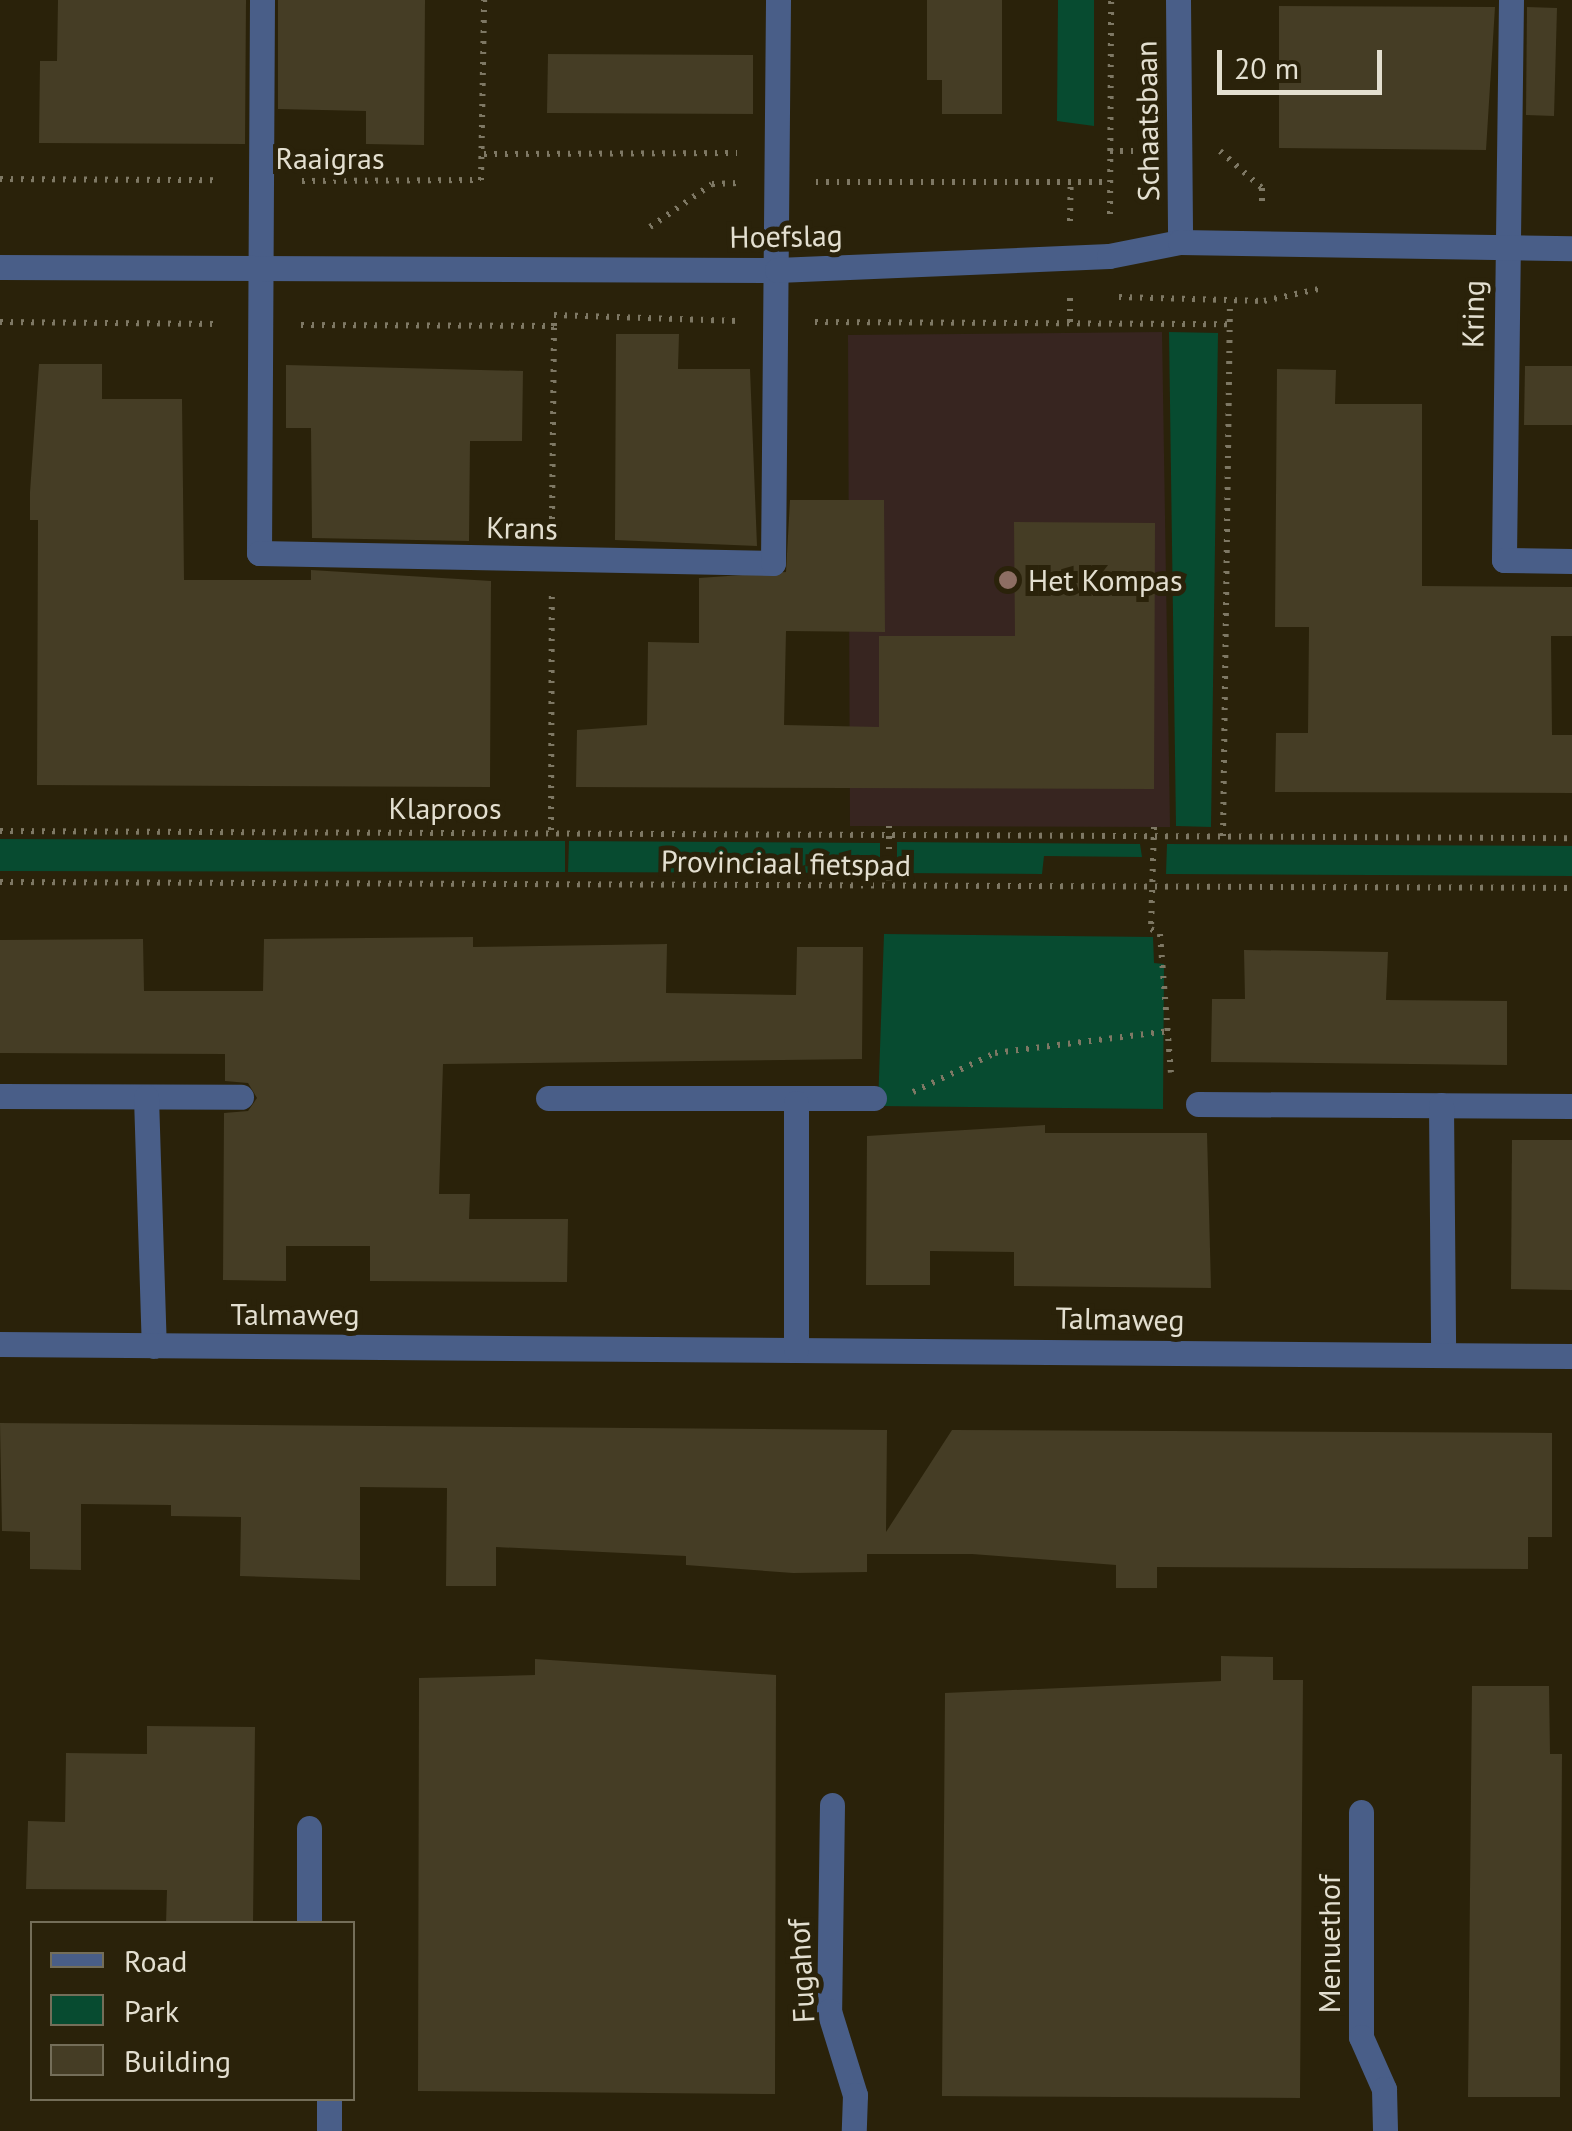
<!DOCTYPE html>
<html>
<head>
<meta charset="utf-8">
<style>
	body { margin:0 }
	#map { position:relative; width:1572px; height:2131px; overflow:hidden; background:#2a220a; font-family:"PT Sans",sans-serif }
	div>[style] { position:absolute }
	.education>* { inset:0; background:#372520 }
	.green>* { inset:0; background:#074b30 }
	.building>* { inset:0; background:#453d25 }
	.path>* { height:6px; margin-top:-3px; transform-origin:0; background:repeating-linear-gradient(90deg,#7e7864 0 2.5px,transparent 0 10.5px) }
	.minor>* { height:25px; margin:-12.5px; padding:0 12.5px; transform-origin:12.5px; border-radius:12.5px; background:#495e88 }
	.dots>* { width:28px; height:28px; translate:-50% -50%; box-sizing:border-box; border:5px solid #2a220a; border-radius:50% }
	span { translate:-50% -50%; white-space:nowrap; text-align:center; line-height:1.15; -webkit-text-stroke:10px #2a220a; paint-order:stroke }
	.street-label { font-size:30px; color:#e3dfd0 }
	.poi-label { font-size:30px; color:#e3dfd0 }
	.left { translate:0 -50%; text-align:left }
	.legend { position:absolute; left:30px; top:1921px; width:325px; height:180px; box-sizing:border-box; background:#2a220a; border:2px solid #746e59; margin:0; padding:12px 18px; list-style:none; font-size:30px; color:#e3dfd0 }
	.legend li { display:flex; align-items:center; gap:20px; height:50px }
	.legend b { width:50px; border:2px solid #746e59 }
	.scale { position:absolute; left:1217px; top:50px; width:165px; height:45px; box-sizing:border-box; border:5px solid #e3dfd0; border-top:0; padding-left:12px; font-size:30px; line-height:35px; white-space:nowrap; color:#e3dfd0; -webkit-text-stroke:8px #2a220a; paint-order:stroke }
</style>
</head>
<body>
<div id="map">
	<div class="education">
		<div style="clip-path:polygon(1162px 332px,1170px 827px,850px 826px,848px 335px)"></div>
	</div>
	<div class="green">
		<div style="clip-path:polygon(1058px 0,1094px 0,1094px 126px,1057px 121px)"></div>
		<div style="clip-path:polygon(1169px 332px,1218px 333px,1211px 827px,1176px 826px)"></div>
		<div style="clip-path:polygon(0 839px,565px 841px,565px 872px,0 871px)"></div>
		<div style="clip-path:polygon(569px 841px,880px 843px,880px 873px,568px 872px)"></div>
		<div style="clip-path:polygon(897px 842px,1140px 844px,1142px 857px,1044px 856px,1042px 874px,897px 873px)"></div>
		<div style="clip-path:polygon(1167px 844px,1572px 846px,1572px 876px,1166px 874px)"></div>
		<div style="clip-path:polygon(884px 934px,1153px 937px,1154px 963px,1164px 964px,1163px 1109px,878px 1106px)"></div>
	</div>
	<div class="building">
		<div style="clip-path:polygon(58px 0,246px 0,245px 144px,39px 143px,40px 61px,57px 61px)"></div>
		<div style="clip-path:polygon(278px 0,425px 0,424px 145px,366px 144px,366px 111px,278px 109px)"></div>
		<div style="clip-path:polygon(927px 0,1002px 0,1002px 114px,942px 114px,942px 80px,927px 80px)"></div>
		<div style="clip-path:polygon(1279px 6px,1495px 7px,1486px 150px,1279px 148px)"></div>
		<div style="clip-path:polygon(1527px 7px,1557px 8px,1554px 116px,1526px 115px)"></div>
		<div style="clip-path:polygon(548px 54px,753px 55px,753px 114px,547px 113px)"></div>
		<div style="clip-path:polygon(616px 334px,679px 334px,678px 369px,750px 369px,757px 546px,615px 540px)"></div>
		<div style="clip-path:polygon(39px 364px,102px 364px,102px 399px,182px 399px,184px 580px,311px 580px,311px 570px,491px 581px,490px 787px,37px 785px,38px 520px,30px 520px,30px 492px)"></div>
		<div style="clip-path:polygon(286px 365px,523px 371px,522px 441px,470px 441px,469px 541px,312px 538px,311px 428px,286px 428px)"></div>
		<div style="clip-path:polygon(1525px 366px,1572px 366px,1572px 425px,1524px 425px)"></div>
		<div style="clip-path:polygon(1277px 369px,1336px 370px,1335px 404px,1422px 404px,1422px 586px,1572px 587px,1572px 636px,1551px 636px,1552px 735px,1572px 735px,1572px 793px,1275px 792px,1276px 733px,1308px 733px,1309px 627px,1275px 627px)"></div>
		<div style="clip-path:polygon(790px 500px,884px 500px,885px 632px,786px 631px,784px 725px,879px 727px,879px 636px,1015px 636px,1014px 522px,1155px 523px,1154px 789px,576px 787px,577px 730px,647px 725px,648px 642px,699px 643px,699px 578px,786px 572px)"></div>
		<div style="clip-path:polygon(473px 937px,473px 947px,667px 944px,666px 993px,796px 995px,797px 947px,863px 947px,862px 1059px,443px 1064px,439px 1194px,470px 1194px,469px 1219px,568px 1219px,567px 1282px,370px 1281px,370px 1246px,286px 1246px,286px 1281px,223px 1280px,224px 1113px,248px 1111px,257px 1098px,248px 1083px,225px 1081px,225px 1054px,0 1053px,0 940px,143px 939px,144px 991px,263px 991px,264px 939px)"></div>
		<div style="clip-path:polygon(1244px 950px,1388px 952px,1386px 1000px,1507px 1001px,1507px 1065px,1211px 1062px,1212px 999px,1245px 999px)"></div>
		<div style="clip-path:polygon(1045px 1125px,1045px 1133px,1207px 1133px,1211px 1288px,1014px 1286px,1014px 1252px,930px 1251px,930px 1285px,866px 1285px,867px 1136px)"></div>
		<div style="clip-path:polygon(1512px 1140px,1572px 1140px,1572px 1290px,1511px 1289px)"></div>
		<div style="clip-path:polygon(0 1423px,887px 1430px,886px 1532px,952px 1430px,1552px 1433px,1552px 1537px,1528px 1537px,1528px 1569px,1157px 1567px,1157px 1588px,1116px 1588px,1116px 1565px,972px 1554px,867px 1554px,867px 1572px,793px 1573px,686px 1565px,686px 1556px,496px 1547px,496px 1586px,446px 1586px,447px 1488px,360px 1487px,360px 1580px,240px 1576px,241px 1517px,171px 1516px,171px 1505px,81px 1504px,81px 1570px,30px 1569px,30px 1532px,2px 1531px)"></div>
		<div style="clip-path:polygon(1221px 1656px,1273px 1657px,1273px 1680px,1303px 1680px,1300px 2098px,942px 2096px,945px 1693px,1221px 1681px)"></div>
		<div style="clip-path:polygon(535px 1659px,776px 1675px,775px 2094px,418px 2091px,419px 1678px,535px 1675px)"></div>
		<div style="clip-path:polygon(1472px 1686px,1549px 1686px,1550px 1754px,1562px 1754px,1560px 2097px,1468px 2097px)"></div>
		<div style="clip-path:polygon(147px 1726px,255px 1727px,253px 1924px,166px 1924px,167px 1890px,26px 1889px,28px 1821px,65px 1822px,66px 1753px,147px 1754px)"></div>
	</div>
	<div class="path">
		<div style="left:1110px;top:151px;width:32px"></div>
		<div style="left:1220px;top:151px;width:56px;rotate:41.4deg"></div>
		<div style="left:1262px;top:188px;width:17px;rotate:90deg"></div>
		<div style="left:484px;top:154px;width:253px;rotate:-0.2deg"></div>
		<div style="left:0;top:179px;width:220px;rotate:0.3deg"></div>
		<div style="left:302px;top:181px;width:179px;rotate:-0.3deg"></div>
		<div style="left:481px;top:180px;width:180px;rotate:-89deg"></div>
		<div style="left:816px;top:182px;width:294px"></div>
		<div style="left:1110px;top:214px;width:214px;rotate:-89.7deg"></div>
		<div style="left:1070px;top:221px;width:39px;rotate:-89deg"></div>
		<div style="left:650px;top:227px;width:75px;rotate:-34.7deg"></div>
		<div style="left:712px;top:184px;width:27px;rotate:-2deg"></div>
		<div style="left:1119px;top:297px;width:145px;rotate:1.6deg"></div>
		<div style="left:1264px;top:301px;width:60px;rotate:-12.4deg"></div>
		<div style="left:1070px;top:298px;width:24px;rotate:90deg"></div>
		<div style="left:0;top:322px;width:219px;rotate:0.5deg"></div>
		<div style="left:815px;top:322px;width:414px;rotate:0.3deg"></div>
		<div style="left:301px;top:325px;width:253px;rotate:0.2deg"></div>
		<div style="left:554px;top:326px;width:11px;rotate:-90deg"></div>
		<div style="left:554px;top:315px;width:184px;rotate:1.9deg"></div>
		<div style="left:552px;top:519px;width:193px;rotate:-89.4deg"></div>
		<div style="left:889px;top:826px;width:61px;rotate:90deg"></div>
		<div style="left:1154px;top:827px;width:102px;rotate:91.7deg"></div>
		<div style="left:1151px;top:929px;width:10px;rotate:29deg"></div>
		<div style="left:1160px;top:934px;width:139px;rotate:85.5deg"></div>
		<div style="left:551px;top:830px;width:234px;rotate:-89.8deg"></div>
		<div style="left:0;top:831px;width:1572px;rotate:0.26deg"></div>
		<div style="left:1223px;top:836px;width:535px;rotate:-89.25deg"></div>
		<div style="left:0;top:882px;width:1572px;rotate:0.22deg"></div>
		<div style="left:913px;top:1092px;width:91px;rotate:-25.4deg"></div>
		<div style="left:995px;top:1053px;width:176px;rotate:-7.2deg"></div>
	</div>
	<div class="minor">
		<div style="left:262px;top:0;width:553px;rotate:90.31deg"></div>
		<div style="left:259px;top:553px;width:514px;rotate:1.11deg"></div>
		<div style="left:773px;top:563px;width:563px;rotate:-89.49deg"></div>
		<div style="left:1178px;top:0;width:242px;rotate:89.5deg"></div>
		<div style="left:1511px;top:0;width:560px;rotate:90.72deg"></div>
		<div style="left:1504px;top:560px;width:68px;rotate:0.8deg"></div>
		<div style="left:0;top:267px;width:777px;rotate:0.22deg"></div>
		<div style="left:777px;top:270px;width:332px;rotate:-2.4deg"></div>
		<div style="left:1109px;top:256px;width:72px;rotate:-11.2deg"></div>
		<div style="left:1180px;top:242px;width:392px;rotate:0.9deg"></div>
		<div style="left:0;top:1096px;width:241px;rotate:0.2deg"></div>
		<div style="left:146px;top:1097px;width:249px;rotate:88.2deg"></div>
		<div style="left:548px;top:1098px;width:326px"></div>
		<div style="left:1198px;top:1104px;width:374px;rotate:0.3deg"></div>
		<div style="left:1441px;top:1105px;width:250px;rotate:89.5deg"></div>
		<div style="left:0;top:1344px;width:1572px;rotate:0.44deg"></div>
		<div style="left:796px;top:1349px;width:246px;rotate:-90deg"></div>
		<div style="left:832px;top:1805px;width:206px;rotate:90.8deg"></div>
		<div style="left:829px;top:2011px;width:88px;rotate:72.8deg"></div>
		<div style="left:855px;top:2095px;width:36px;rotate:92deg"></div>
		<div style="left:1361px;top:1812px;width:225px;rotate:90deg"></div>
		<div style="left:1361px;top:2037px;width:57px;rotate:66.1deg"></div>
		<div style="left:1384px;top:2089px;width:42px;rotate:88.6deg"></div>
		<div style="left:309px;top:1828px;width:96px;rotate:90deg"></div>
		<div style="left:329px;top:2098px;width:33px;rotate:90deg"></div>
	</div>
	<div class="dots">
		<div style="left:1008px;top:580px;background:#8d6e63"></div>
	</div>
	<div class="street-label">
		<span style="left:1147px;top:121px;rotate:-91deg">Schaatsbaan</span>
		<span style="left:330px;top:158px">Raaigras</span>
		<span style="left:786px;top:236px;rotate:-1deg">Hoefslag</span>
		<span style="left:1473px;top:314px;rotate:-89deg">Kring</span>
		<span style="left:522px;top:528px;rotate:1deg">Krans</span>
		<span style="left:445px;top:808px">Klaproos</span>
		<span style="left:786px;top:863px;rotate:1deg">Provinciaal fietspad</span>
		<span style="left:295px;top:1314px">Talmaweg</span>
		<span style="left:1120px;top:1319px;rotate:1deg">Talmaweg</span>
		<span style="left:1329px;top:1944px;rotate:-90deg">Menuethof</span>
		<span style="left:801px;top:1971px;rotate:-93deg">Fugahof</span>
	</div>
	<div class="poi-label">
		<span class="left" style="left:1028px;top:580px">Het Kompas</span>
	</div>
	<ul class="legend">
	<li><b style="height:12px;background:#495e88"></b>Road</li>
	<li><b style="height:28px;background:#074b30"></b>Park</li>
	<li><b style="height:28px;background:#453d25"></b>Building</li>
	</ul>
	<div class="scale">20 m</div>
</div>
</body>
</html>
